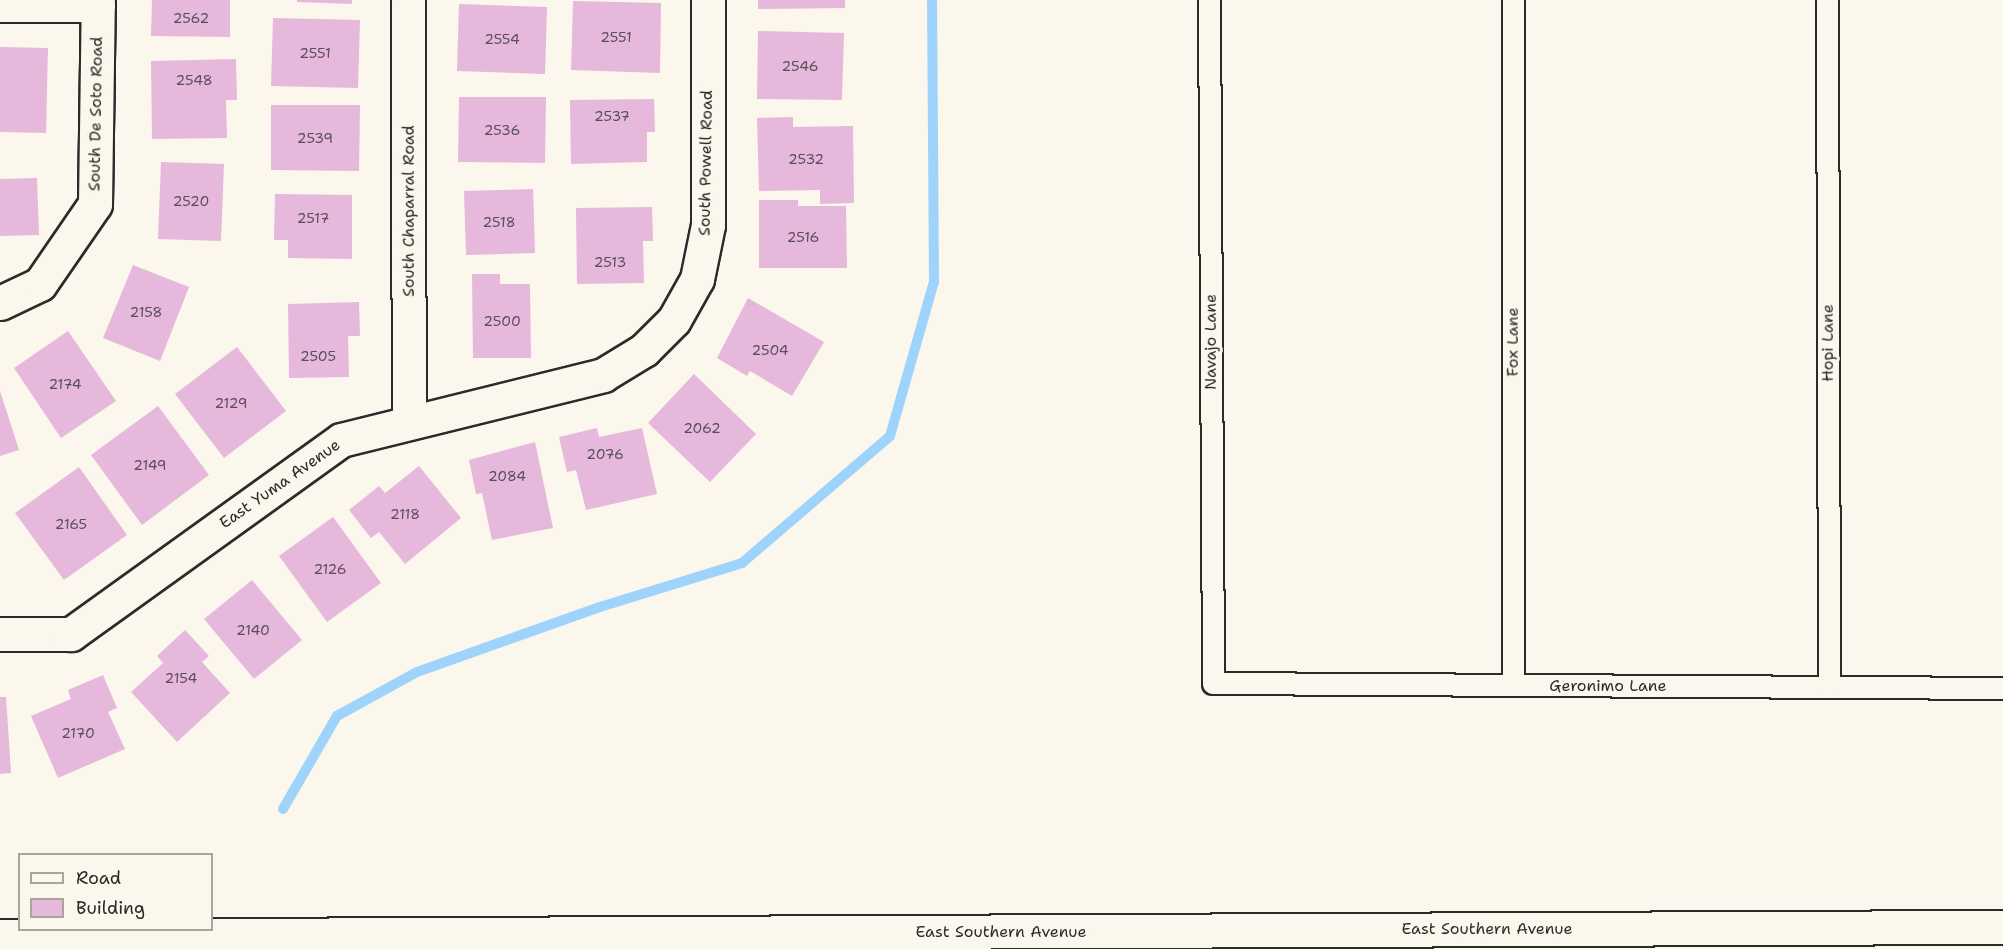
<!DOCTYPE html>
<html>
<head>
<meta charset="utf-8">
<style>
	body { margin:0 }
	#map { position:relative; width:2003px; height:949px; overflow:hidden; background:#fbf7ec; font-family:"Shantell Sans",sans-serif }
	div>[style] { position:absolute }
	.stream>* { height:10px; margin:-5px; padding:0 5px; transform-origin:5px; border-radius:5px; background:#9ed3fc }
	.building>* { inset:0; background:#e5b8dc }
	.roads { filter:drop-shadow(2px 0 #2b2b2b) drop-shadow(-2px 0 #2b2b2b) drop-shadow(0 2px #2b2b2b) drop-shadow(0 -2px #2b2b2b) }
	.lane>* { height:21px; margin:-10.5px; padding:0 10.5px; transform-origin:10.5px; border-radius:10.5px; background:#fbf7ec }
	.street>* { height:33px; margin:-16.5px; padding:0 16.5px; transform-origin:16.5px; border-radius:16.5px; background:#fbf7ec }
	.secondary>* { height:33px; margin:-16.5px; padding:0 16.5px; transform-origin:16.5px; border-radius:16.5px; background:#fbf7ec }
	span { translate:-50% -50%; white-space:nowrap; text-align:center; line-height:1.15; -webkit-text-stroke:6px #fbf7ec; paint-order:stroke }
	.number-label { font-size:14px; color:#5a4e57 }
	.number-label span { -webkit-text-stroke-width:0 }
	.street-label { font-size:16px; color:#2b2b2b }
	.legend { position:absolute; left:18px; top:853px; width:195px; height:78px; box-sizing:border-box; background:#fbf7ec; border:2px solid #a8a59f; margin:0; padding:8px 10px; list-style:none; font-size:18px; color:#2b2b2b }
	.legend li { display:flex; align-items:center; gap:12px; height:30px }
	.legend b { width:30px; border:2px solid #a8a59f }
</style>
</head>
<body>
<div id="map">
	<div class="stream">
		<div style="left:283px;top:809px;width:108px;rotate:-59.9deg"></div>
		<div style="left:337px;top:716px;width:91px;rotate:-28.8deg"></div>
		<div style="left:417px;top:672px;width:194px;rotate:-19.6deg"></div>
		<div style="left:600px;top:607px;width:149px;rotate:-17.2deg"></div>
		<div style="left:742px;top:563px;width:195px;rotate:-40.6deg"></div>
		<div style="left:890px;top:436px;width:160px;rotate:-74.1deg"></div>
		<div style="left:934px;top:282px;width:282px;rotate:-90.4deg"></div>
	</div>
	<div class="building">
		<div style="clip-path:polygon(152px 0,230px 0,230px 37px,151px 36px)"></div>
		<div style="clip-path:polygon(297px 0,352px 0,352px 4px,297px 2px)"></div>
		<div style="clip-path:polygon(758px 0,845px 0,845px 8px,758px 9px)"></div>
		<div style="clip-path:polygon(573px 1px,661px 3px,660px 73px,571px 70px)"></div>
		<div style="clip-path:polygon(459px 4px,547px 7px,545px 74px,457px 71px)"></div>
		<div style="clip-path:polygon(273px 18px,360px 20px,358px 88px,271px 86px)"></div>
		<div style="clip-path:polygon(758px 31px,844px 33px,842px 100px,757px 99px)"></div>
		<div style="clip-path:polygon(0 47px,48px 48px,46px 133px,0 132px)"></div>
		<div style="clip-path:polygon(236px 59px,237px 100px,226px 100px,227px 138px,152px 139px,151px 61px)"></div>
		<div style="clip-path:polygon(459px 97px,546px 97px,545px 163px,458px 162px)"></div>
		<div style="clip-path:polygon(654px 99px,655px 132px,647px 132px,647px 162px,571px 164px,570px 100px)"></div>
		<div style="clip-path:polygon(271px 105px,360px 105px,359px 171px,271px 170px)"></div>
		<div style="clip-path:polygon(793px 117px,793px 127px,853px 126px,854px 203px,820px 204px,820px 190px,759px 191px,757px 118px)"></div>
		<div style="clip-path:polygon(161px 162px,224px 164px,221px 241px,158px 239px)"></div>
		<div style="clip-path:polygon(37px 178px,39px 235px,0 236px,0 179px)"></div>
		<div style="clip-path:polygon(533px 189px,535px 253px,466px 255px,464px 191px)"></div>
		<div style="clip-path:polygon(275px 194px,352px 195px,352px 259px,288px 258px,288px 240px,274px 240px)"></div>
		<div style="clip-path:polygon(759px 200px,798px 200px,798px 206px,846px 206px,847px 268px,759px 268px)"></div>
		<div style="clip-path:polygon(652px 207px,653px 241px,643px 241px,644px 283px,577px 284px,576px 208px)"></div>
		<div style="clip-path:polygon(133px 265px,189px 287px,160px 361px,103px 338px)"></div>
		<div style="clip-path:polygon(472px 274px,500px 274px,500px 284px,530px 284px,531px 358px,473px 358px)"></div>
		<div style="clip-path:polygon(748px 298px,824px 342px,792px 396px,750px 371px,747px 376px,717px 358px)"></div>
		<div style="clip-path:polygon(359px 302px,360px 336px,348px 336px,349px 377px,289px 378px,288px 304px)"></div>
		<div style="clip-path:polygon(68px 331px,116px 401px,61px 438px,14px 368px)"></div>
		<div style="clip-path:polygon(237px 347px,286px 411px,224px 458px,175px 394px)"></div>
		<div style="clip-path:polygon(694px 374px,756px 434px,710px 482px,648px 423px)"></div>
		<div style="clip-path:polygon(0 391px,19px 450px,0 456px)"></div>
		<div style="clip-path:polygon(158px 406px,209px 475px,142px 525px,91px 455px)"></div>
		<div style="clip-path:polygon(597px 428px,599px 437px,642px 428px,657px 494px,586px 510px,576px 470px,567px 472px,559px 437px)"></div>
		<div style="clip-path:polygon(535px 442px,553px 528px,492px 540px,482px 493px,476px 494px,469px 460px)"></div>
		<div style="clip-path:polygon(419px 466px,461px 518px,405px 564px,379px 532px,371px 538px,349px 510px,379px 486px,385px 493px)"></div>
		<div style="clip-path:polygon(79px 467px,127px 535px,64px 580px,15px 513px)"></div>
		<div style="clip-path:polygon(333px 517px,381px 583px,327px 622px,279px 556px)"></div>
		<div style="clip-path:polygon(252px 580px,302px 640px,254px 679px,204px 619px)"></div>
		<div style="clip-path:polygon(185px 630px,209px 656px,202px 662px,230px 693px,177px 742px,131px 692px,163px 663px,157px 656px)"></div>
		<div style="clip-path:polygon(103px 675px,117px 708px,108px 712px,125px 749px,58px 778px,31px 716px,71px 699px,68px 690px)"></div>
		<div style="clip-path:polygon(0 697px,6px 697px,11px 773px,0 774px)"></div>
	</div>
	<div class="roads">
		<div class="lane">
			<div style="left:1209px;top:0;width:683px;rotate:89.66deg"></div>
			<div style="left:1213px;top:683px;width:790px;rotate:0.36deg"></div>
			<div style="left:1513px;top:0;width:685px;rotate:90deg"></div>
			<div style="left:1827px;top:0;width:687px;rotate:89.83deg"></div>
		</div>
		<div class="street">
			<div style="left:408px;top:0;width:422px;rotate:89.9deg"></div>
			<div style="left:0;top:5px;width:98px"></div>
			<div style="left:0;top:303px;width:44px;rotate:-25.4deg"></div>
			<div style="left:40px;top:284px;width:97px;rotate:-55.5deg"></div>
			<div style="left:95px;top:204px;width:204px;rotate:-89.2deg"></div>
			<div style="left:0;top:634px;width:71px"></div>
			<div style="left:71px;top:634px;width:332px;rotate:-35.7deg"></div>
			<div style="left:341px;top:440px;width:270px;rotate:-13.9deg"></div>
			<div style="left:603px;top:375px;width:48px;rotate:-31.4deg"></div>
			<div style="left:644px;top:350px;width:42px;rotate:-45deg"></div>
			<div style="left:674px;top:320px;width:47px;rotate:-60.7deg"></div>
			<div style="left:697px;top:279px;width:55px;rotate:-78.5deg"></div>
			<div style="left:708px;top:225px;width:225px;rotate:-90deg"></div>
		</div>
		<div class="secondary">
			<div style="left:0;top:936px;width:2003px;rotate:-0.26deg"></div>
		</div>
	</div>
	<div class="number-label">
		<span style="left:191px;top:18px">2562</span>
		<span style="left:616px;top:37px">2551</span>
		<span style="left:502px;top:39px">2554</span>
		<span style="left:315px;top:53px">2551</span>
		<span style="left:800px;top:66px">2546</span>
		<span style="left:194px;top:80px">2548</span>
		<span style="left:612px;top:116px">2537</span>
		<span style="left:502px;top:130px">2536</span>
		<span style="left:315px;top:138px">2539</span>
		<span style="left:806px;top:159px">2532</span>
		<span style="left:191px;top:201px">2520</span>
		<span style="left:313px;top:218px">2517</span>
		<span style="left:499px;top:222px">2518</span>
		<span style="left:803px;top:237px">2516</span>
		<span style="left:610px;top:262px">2513</span>
		<span style="left:146px;top:312px">2158</span>
		<span style="left:502px;top:321px">2500</span>
		<span style="left:770px;top:350px">2504</span>
		<span style="left:318px;top:356px">2505</span>
		<span style="left:65px;top:384px">2174</span>
		<span style="left:231px;top:403px">2129</span>
		<span style="left:702px;top:428px">2062</span>
		<span style="left:605px;top:454px">2076</span>
		<span style="left:150px;top:465px">2149</span>
		<span style="left:507px;top:476px">2084</span>
		<span style="left:405px;top:514px">2118</span>
		<span style="left:71px;top:524px">2165</span>
		<span style="left:330px;top:569px">2126</span>
		<span style="left:253px;top:630px">2140</span>
		<span style="left:181px;top:678px">2154</span>
		<span style="left:78px;top:733px">2170</span>
	</div>
	<div class="street-label">
		<span style="left:96px;top:114px;rotate:-89deg">South De Soto Road</span>
		<span style="left:706px;top:163px;rotate:-89deg">South Powell Road</span>
		<span style="left:409px;top:211px;rotate:-90deg">South Chaparral Road</span>
		<span style="left:1211px;top:342px;rotate:-90deg">Navajo Lane</span>
		<span style="left:1513px;top:342px;rotate:-90deg">Fox Lane</span>
		<span style="left:1828px;top:343px;rotate:-90deg">Hopi Lane</span>
		<span style="left:280px;top:484px;rotate:-35deg">East Yuma Avenue</span>
		<span style="left:1608px;top:686px">Geronimo Lane</span>
		<span style="left:1487px;top:929px">East Southern Avenue</span>
		<span style="left:1001px;top:932px">East Southern Avenue</span>
	</div>
	<ul class="legend">
	<li><b style="height:8px;background:#fbf7ec"></b>Road</li>
	<li><b style="height:16px;background:#e5b8dc"></b>Building</li>
	</ul>
</div>
</body>
</html>
